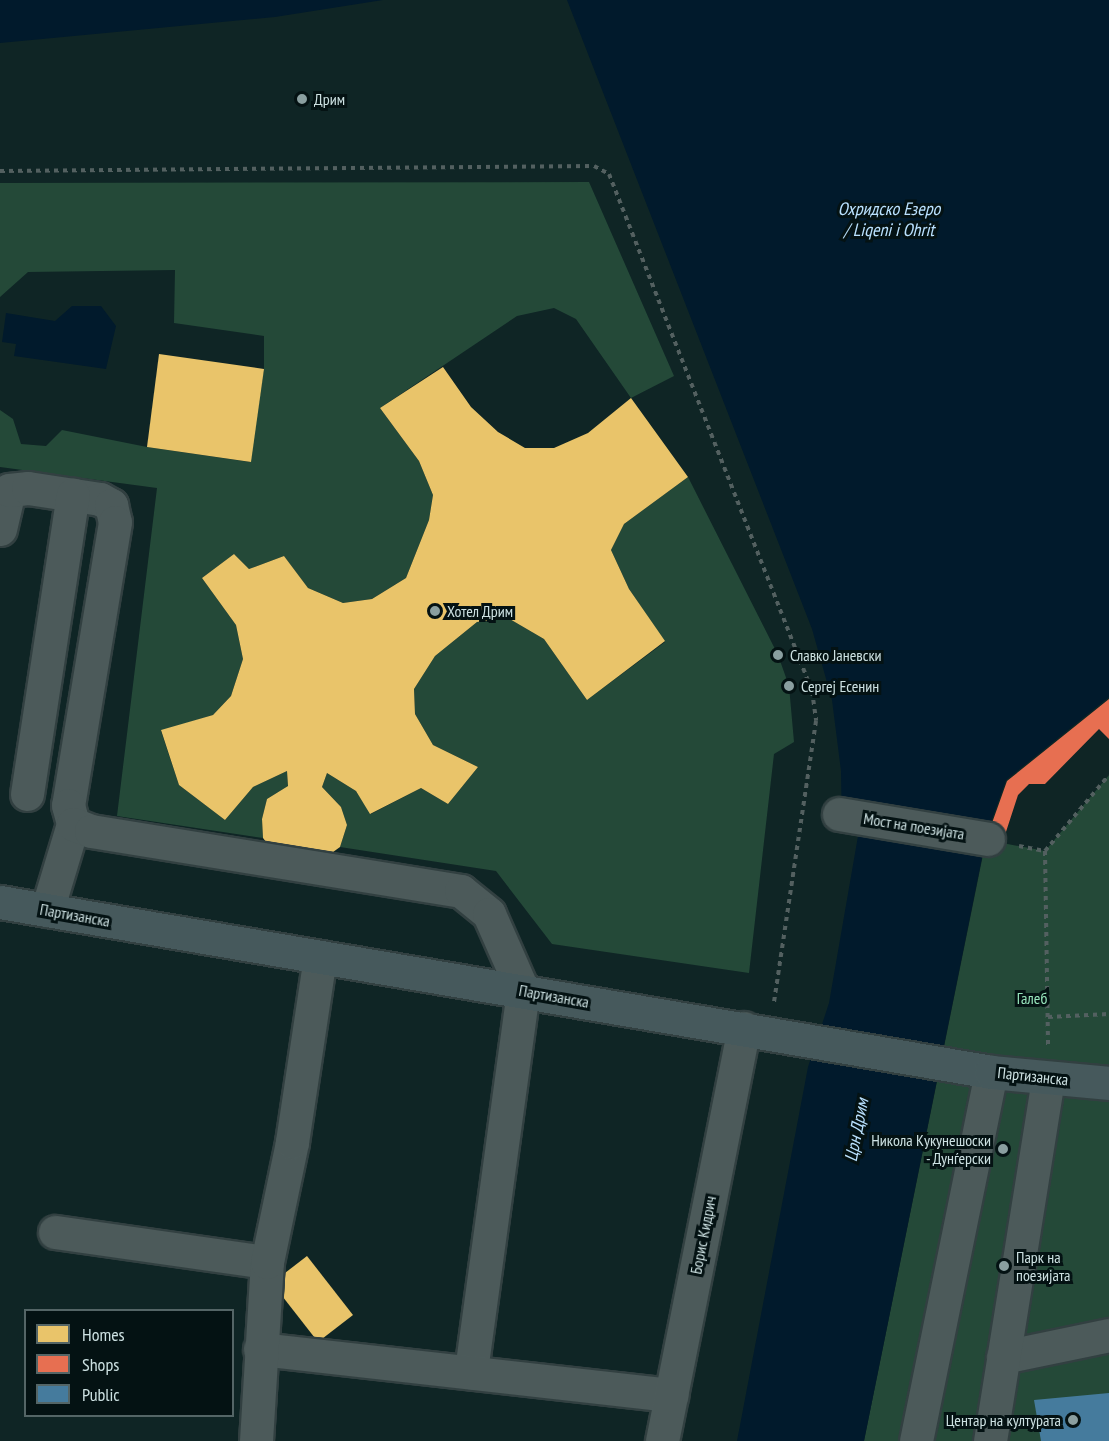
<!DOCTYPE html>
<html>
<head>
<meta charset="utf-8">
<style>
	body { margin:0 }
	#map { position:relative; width:1109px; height:1441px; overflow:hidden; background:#0f2525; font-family:"PT Sans Narrow",sans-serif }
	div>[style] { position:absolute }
	.green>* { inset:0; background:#244938 }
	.water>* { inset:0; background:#011a2c }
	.homes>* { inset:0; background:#e9c46a }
	.shops>* { inset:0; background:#e76f51 }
	.public>* { inset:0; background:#457b9d }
	.path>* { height:4px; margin-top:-2px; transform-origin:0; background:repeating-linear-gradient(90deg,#536060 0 4.5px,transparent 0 9px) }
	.roads { filter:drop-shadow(2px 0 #324041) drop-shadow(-2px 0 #324041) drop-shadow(0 2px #324041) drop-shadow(0 -2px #324041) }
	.minor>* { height:33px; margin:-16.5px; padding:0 16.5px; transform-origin:16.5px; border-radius:16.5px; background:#4c5a5a }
	.major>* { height:33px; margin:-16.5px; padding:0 16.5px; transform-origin:16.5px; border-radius:16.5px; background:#46595c }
	.dots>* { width:16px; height:16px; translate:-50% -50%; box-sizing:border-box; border:3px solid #041213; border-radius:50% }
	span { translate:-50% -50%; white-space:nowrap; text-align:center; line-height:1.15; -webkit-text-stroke:6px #041213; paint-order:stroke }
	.poi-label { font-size:16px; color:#cde1e2 }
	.left { translate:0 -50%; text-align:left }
	.right { translate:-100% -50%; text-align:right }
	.street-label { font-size:16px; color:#cde1e2 }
	.park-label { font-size:16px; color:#97e5bc }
	.water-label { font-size:18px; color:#bae1fe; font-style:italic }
	.legend { position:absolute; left:24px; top:1309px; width:210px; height:108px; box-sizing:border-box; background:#041213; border:2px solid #546566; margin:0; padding:8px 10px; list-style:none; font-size:18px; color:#cde1e2 }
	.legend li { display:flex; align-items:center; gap:12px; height:30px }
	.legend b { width:30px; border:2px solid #546566 }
</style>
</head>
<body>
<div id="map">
	<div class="green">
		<div style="clip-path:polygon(589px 182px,674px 376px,631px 398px,576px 319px,554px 308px,517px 316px,380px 408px,419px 461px,433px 495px,429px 520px,406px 578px,372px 599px,343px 603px,308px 588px,284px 556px,249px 569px,234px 554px,202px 578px,236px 625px,243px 659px,231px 696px,213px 715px,161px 731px,179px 785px,225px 820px,253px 787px,287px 771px,288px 786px,267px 799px,262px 819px,263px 838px,117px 816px,157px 488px,0 467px,0 410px,13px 419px,21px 444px,46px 446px,62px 430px,147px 447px,250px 462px,264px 369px,264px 336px,174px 323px,175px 270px,28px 272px,0 297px,0 183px)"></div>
		<div style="clip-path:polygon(688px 477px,778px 655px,789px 686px,794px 742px,774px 754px,749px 973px,552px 944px,496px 871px,340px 847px,347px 825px,341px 807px,322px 787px,327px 773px,356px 791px,371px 814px,421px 788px,448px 804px,478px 767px,433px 745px,415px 714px,414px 689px,435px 656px,477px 622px,508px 618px,544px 639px,587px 700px,665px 642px,629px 589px,611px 550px,624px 524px)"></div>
		<div style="clip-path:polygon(1109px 775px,1109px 1441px,864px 1441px,986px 840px,1045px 851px)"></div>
	</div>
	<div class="water">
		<div style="clip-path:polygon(0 0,383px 0,275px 17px,0 43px)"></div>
		<div style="clip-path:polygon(567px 0,1109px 0,1109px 697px,1006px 780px,987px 833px,864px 1441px,737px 1441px,808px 1067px,829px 1003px,858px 836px,842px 833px,841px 771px,832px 700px,812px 629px)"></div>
		<div style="clip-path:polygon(72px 306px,101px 306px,116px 326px,106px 369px,14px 356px,16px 344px,2px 342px,6px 313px,55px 321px)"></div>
	</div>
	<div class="homes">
		<div style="clip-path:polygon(159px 354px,264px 369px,251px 462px,147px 447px)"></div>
		<div style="clip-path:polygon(443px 367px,471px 407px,498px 432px,525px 448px,554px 448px,588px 433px,631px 398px,688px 477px,624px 524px,611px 550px,629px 589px,665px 641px,587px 700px,544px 639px,508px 618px,477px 622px,435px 656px,414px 689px,415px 714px,433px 745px,478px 767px,448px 804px,421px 788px,370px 814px,356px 791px,327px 773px,322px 787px,341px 807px,347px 825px,340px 847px,322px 860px,277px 856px,263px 838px,262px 819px,267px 799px,288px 786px,287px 771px,253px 787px,225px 820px,179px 785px,161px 730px,213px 715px,231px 696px,243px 659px,236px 625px,202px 578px,234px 554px,249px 569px,284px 556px,308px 588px,343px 603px,372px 599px,406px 578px,429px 520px,433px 495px,419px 461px,380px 408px)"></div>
		<div style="clip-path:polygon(307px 1256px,353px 1315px,318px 1342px,272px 1283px)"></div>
	</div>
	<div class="shops">
		<div style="clip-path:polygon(1109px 699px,1109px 739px,1099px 729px,1045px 784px,1029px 784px,1018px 795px,1003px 841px,987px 837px,1007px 781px)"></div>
	</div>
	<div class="public">
		<div style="clip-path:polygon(1109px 1393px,1109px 1441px,1041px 1441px,1034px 1400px)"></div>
	</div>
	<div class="path">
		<div style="left:0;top:171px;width:594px;rotate:-0.48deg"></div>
		<div style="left:594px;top:166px;width:17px;rotate:28deg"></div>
		<div style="left:609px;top:174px;width:555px;rotate:68.56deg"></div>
		<div style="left:812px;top:691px;width:30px;rotate:82deg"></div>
		<div style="left:816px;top:721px;width:285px;rotate:98.5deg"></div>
		<div style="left:1019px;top:846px;width:26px;rotate:11deg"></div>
		<div style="left:1045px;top:851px;width:194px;rotate:89.1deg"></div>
		<div style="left:1045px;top:851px;width:99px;rotate:-49.9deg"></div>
		<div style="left:1048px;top:1017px;width:61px;rotate:-2.8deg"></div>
	</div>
	<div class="roads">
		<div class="minor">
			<div style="left:0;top:529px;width:40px;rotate:-77deg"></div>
			<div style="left:9px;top:490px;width:19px;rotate:-6deg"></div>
			<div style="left:28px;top:488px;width:73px;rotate:8.7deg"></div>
			<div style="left:100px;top:499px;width:13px;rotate:29deg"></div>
			<div style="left:111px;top:505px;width:17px;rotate:77deg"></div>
			<div style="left:115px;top:522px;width:287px;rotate:99.4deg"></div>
			<div style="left:68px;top:805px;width:20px;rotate:75deg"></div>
			<div style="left:73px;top:824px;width:90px;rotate:106.8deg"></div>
			<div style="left:27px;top:794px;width:303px;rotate:-81.3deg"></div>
			<div style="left:839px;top:814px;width:151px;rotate:9.5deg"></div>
			<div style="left:73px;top:824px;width:19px;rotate:21deg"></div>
			<div style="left:91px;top:831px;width:375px;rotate:9.2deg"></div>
			<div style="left:461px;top:891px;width:36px;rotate:39deg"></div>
			<div style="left:489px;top:914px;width:84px;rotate:66.2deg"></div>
			<div style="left:523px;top:991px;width:385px;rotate:97.8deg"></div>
			<div style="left:55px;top:1232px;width:214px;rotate:8.1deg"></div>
			<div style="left:260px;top:1349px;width:414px;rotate:6.4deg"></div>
			<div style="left:1003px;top:1357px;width:108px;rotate:-11.7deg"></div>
			<div style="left:256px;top:1441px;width:179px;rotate:-86.5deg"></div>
			<div style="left:267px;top:1262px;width:123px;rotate:-78.2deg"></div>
			<div style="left:292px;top:1142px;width:187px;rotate:-81.4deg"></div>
			<div style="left:662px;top:1441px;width:421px;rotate:-78.8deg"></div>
			<div style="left:916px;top:1441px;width:377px;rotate:-78.5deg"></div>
			<div style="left:990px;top:1441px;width:367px;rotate:-80.9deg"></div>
		</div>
		<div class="major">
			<div style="left:0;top:902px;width:1005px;rotate:9.73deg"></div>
			<div style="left:991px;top:1072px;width:119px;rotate:5.3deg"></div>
		</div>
	</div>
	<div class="dots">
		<div style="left:302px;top:99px;background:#8a9fa0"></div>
		<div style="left:435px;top:611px;background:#8a9fa0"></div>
		<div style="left:778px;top:655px;background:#8a9fa0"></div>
		<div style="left:789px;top:686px;background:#8a9fa0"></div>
		<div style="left:1003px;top:1149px;background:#8a9fa0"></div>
		<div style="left:1004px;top:1266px;background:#8a9fa0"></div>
		<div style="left:1073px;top:1420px;background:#8a9fa0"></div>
	</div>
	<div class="poi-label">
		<span class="left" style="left:314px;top:99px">Дрим</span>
		<span class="left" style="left:447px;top:611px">Хотел Дрим</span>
		<span class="left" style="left:790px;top:655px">Славко Јаневски</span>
		<span class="left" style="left:801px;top:686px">Сергеј Есенин</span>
		<span class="right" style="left:991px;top:1149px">Никола Кукунешоски<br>- Дунѓерски</span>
		<span class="left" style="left:1016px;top:1266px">Парк на<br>поезијата</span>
		<span class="right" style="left:1061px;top:1420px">Центар на културата</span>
	</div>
	<div class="street-label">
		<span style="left:914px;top:826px;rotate:9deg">Мост на поезијата</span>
		<span style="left:75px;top:915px;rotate:10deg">Партизанска</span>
		<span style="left:554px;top:996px;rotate:10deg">Партизанска</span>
		<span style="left:1033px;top:1076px;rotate:6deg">Партизанска</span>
		<span style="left:703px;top:1235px;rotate:-79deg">Борис Кидрич</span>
	</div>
	<div class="park-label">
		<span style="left:1032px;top:998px">Галеб</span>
	</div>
	<div class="water-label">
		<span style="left:889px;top:220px">Охридско Езеро<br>/ Liqeni i Ohrit</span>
		<span style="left:857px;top:1130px;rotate:-79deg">Црн Дрим</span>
	</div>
	<ul class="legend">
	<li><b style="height:16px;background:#e9c46a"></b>Homes</li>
	<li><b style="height:16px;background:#e76f51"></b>Shops</li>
	<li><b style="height:16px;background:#457b9d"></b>Public</li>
	</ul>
</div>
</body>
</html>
